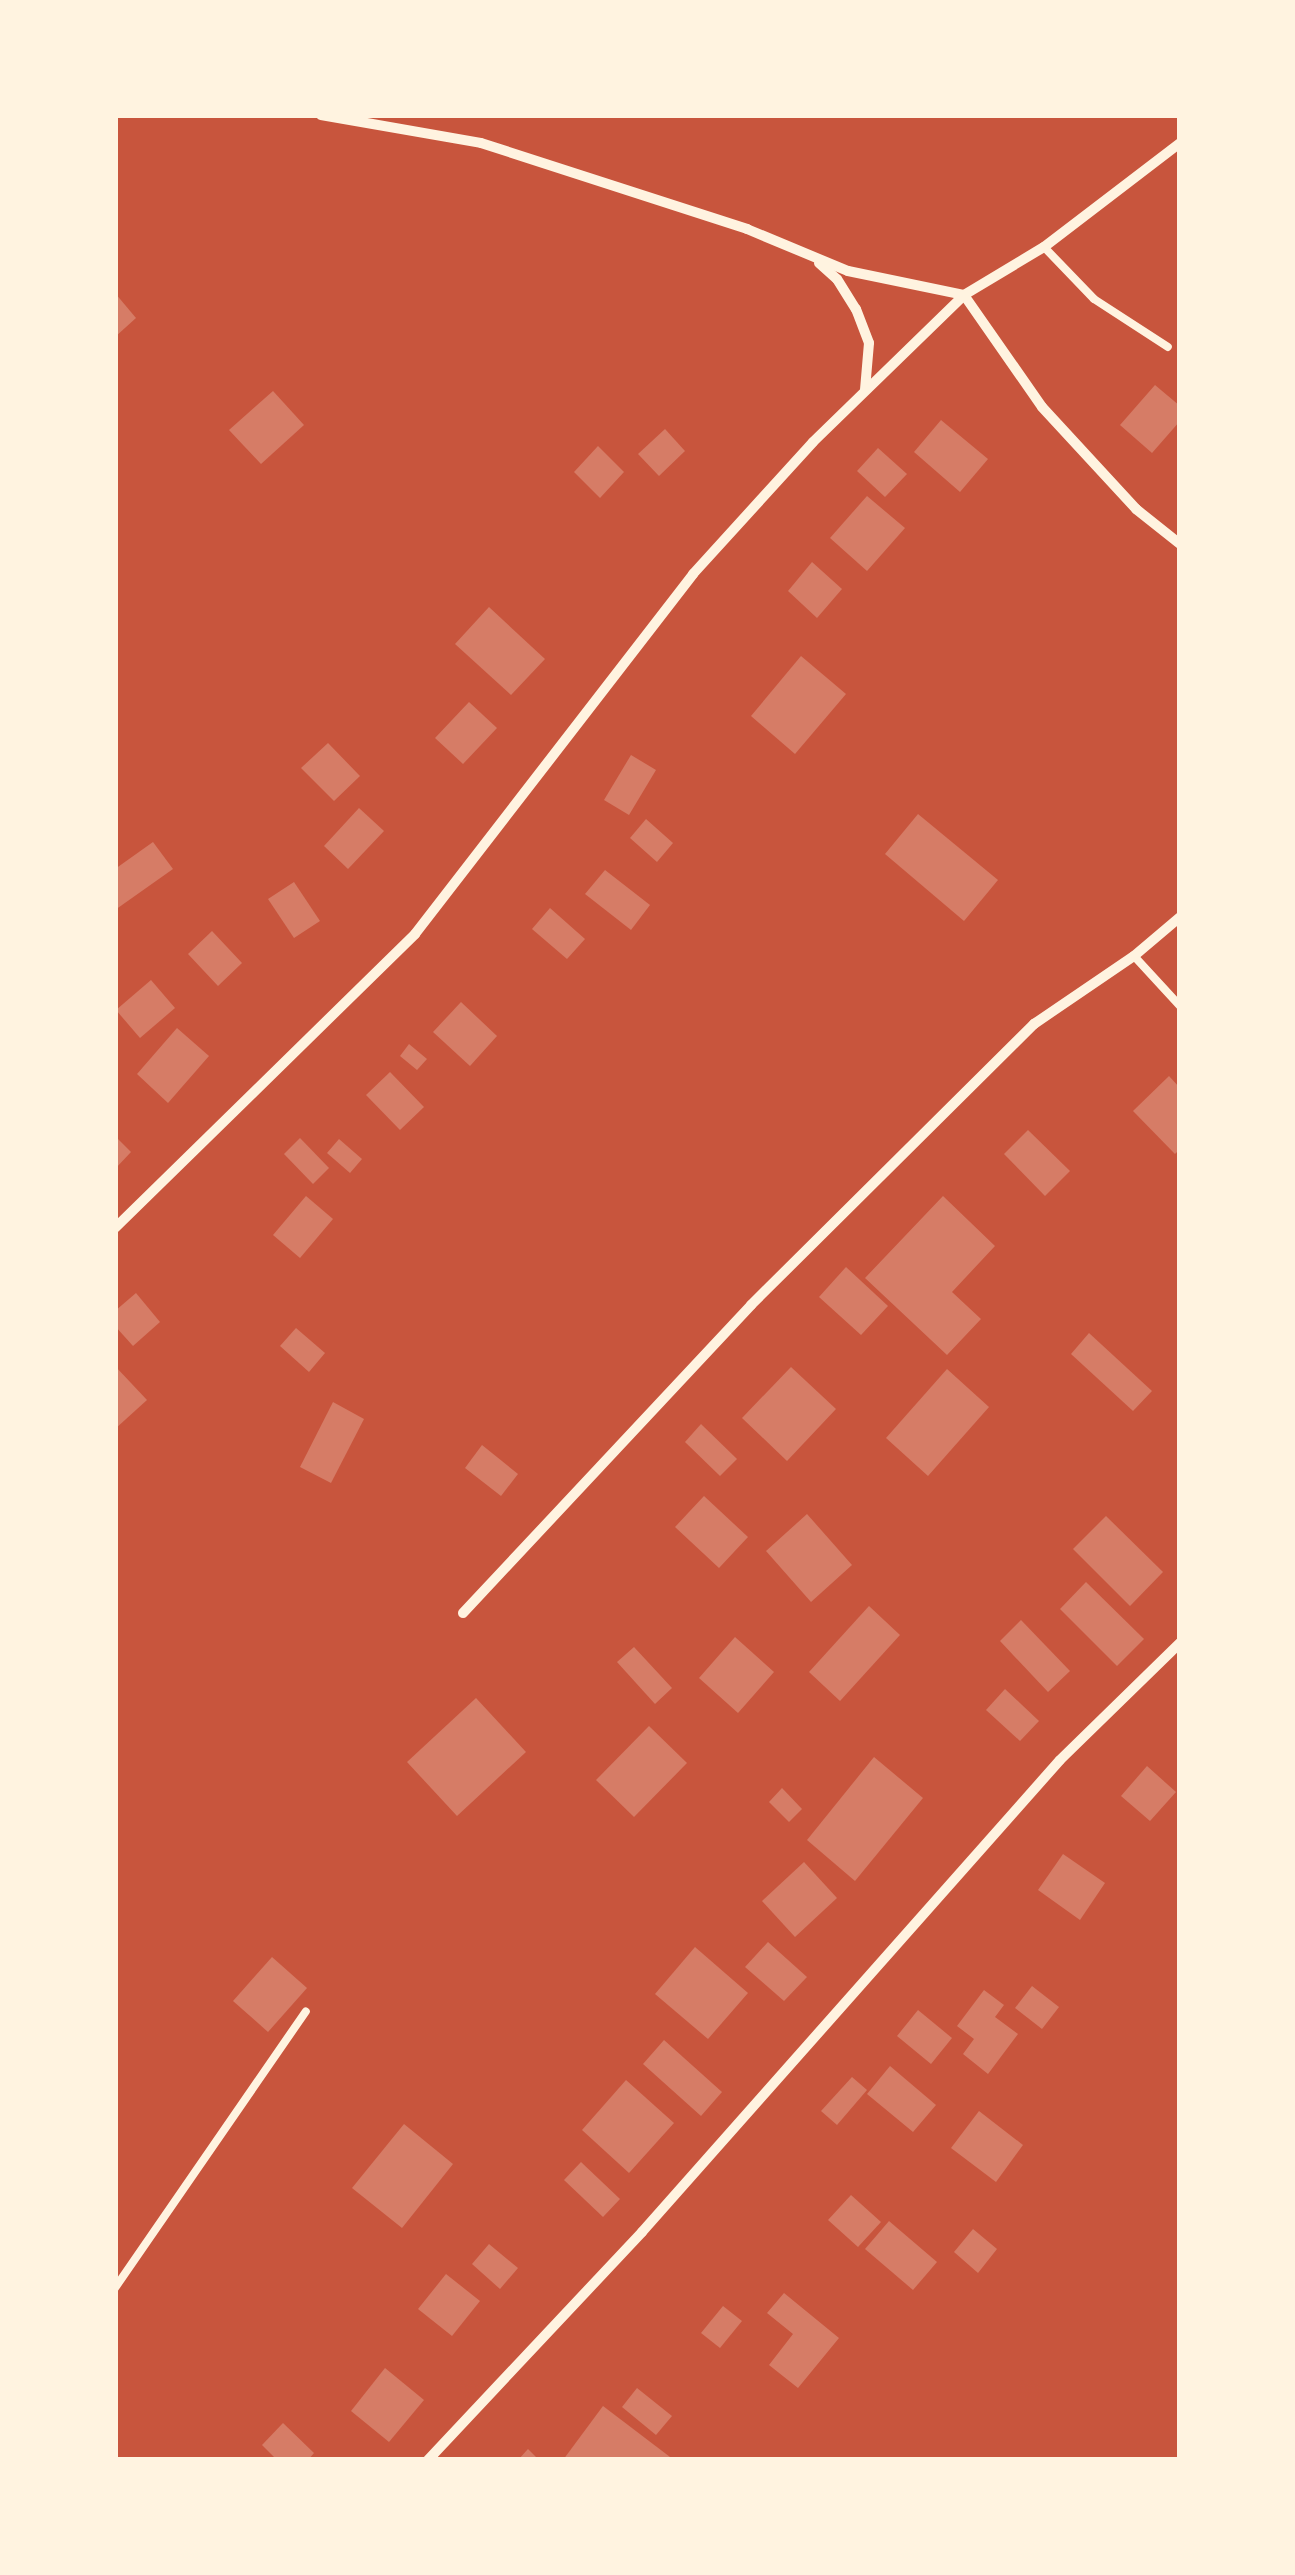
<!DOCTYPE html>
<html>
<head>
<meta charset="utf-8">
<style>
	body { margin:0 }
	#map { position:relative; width:1295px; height:2575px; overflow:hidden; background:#c8553d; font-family:"Work Sans",sans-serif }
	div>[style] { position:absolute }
	.building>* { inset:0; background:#d67c66 }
	.service>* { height:8px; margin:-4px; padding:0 4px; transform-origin:4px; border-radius:4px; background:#fff3e0 }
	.minor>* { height:10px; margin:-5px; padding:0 5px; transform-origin:5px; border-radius:5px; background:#fff3e0 }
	span { translate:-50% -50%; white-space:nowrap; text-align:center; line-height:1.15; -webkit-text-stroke:8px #fff3e0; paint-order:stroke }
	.frame { position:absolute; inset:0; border:118px solid #fff3e0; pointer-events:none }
</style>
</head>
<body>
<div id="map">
	<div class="building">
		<div style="clip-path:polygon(115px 293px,136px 318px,115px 337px)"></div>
		<div style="clip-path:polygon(1155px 385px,1180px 406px,1180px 421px,1152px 453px,1120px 425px)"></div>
		<div style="clip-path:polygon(273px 391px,304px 425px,261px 464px,229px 430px)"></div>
		<div style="clip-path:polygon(941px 420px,988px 459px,960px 492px,914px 452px)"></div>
		<div style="clip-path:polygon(665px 429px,685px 451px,659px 476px,638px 454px)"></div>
		<div style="clip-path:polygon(598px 446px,624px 472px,600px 498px,574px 472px)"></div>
		<div style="clip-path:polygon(878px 448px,907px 474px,885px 497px,857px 471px)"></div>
		<div style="clip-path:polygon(867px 496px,905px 528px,867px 571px,830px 538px)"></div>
		<div style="clip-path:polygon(812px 562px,842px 589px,817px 618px,788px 591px)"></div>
		<div style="clip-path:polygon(489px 607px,545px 659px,511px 695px,455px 644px)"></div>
		<div style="clip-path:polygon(801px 656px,846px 694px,795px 754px,751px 716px)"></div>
		<div style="clip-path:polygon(469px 702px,497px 728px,463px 764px,435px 738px)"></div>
		<div style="clip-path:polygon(328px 743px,360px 776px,334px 801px,301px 768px)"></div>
		<div style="clip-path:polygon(631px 755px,656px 770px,629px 815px,604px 800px)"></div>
		<div style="clip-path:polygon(359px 808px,384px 831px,348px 869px,324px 846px)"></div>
		<div style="clip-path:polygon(918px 814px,998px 880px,964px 921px,885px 854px)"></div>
		<div style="clip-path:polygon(646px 819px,673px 843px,657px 862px,630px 838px)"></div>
		<div style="clip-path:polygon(153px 842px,173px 869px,115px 910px,115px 869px)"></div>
		<div style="clip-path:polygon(605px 870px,650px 905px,631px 930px,585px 894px)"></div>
		<div style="clip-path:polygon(294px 882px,320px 921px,294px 938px,268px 899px)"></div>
		<div style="clip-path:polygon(550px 908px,585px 939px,567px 959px,532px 929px)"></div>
		<div style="clip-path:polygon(212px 931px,242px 963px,218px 986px,188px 954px)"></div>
		<div style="clip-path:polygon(151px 980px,175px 1008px,140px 1038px,116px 1010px)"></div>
		<div style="clip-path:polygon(461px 1002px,497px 1036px,470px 1066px,433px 1032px)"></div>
		<div style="clip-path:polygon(177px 1028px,209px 1056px,168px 1103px,137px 1074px)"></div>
		<div style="clip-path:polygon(409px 1044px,427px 1059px,417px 1070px,400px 1056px)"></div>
		<div style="clip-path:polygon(390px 1072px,424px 1107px,400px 1130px,366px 1095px)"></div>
		<div style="clip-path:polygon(1169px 1076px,1180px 1088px,1180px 1149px,1175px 1154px,1133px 1111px)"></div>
		<div style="clip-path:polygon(1028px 1130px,1070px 1171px,1045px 1196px,1004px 1154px)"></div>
		<div style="clip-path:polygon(115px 1136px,131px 1152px,115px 1169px)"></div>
		<div style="clip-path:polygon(300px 1138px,329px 1168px,313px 1184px,284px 1154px)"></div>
		<div style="clip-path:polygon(339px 1139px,362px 1159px,350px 1173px,327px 1153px)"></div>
		<div style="clip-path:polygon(306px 1196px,333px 1219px,300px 1258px,273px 1235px)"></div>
		<div style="clip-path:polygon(943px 1196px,995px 1246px,952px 1292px,981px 1319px,947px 1355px,865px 1278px)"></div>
		<div style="clip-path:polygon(846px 1267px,888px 1306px,861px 1335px,819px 1297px)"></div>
		<div style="clip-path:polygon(136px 1293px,160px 1322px,133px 1346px,115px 1326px,115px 1311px)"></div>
		<div style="clip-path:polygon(296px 1328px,325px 1353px,309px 1372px,280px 1346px)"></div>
		<div style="clip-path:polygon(1089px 1333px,1152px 1391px,1133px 1411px,1071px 1354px)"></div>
		<div style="clip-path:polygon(115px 1366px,147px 1400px,115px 1429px)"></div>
		<div style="clip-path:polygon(791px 1367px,836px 1409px,787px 1461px,742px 1418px)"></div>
		<div style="clip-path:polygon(947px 1369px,989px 1407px,928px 1476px,886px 1438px)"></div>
		<div style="clip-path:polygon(333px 1402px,364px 1419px,331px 1483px,300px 1467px)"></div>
		<div style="clip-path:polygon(701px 1424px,737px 1459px,720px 1476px,685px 1442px)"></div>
		<div style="clip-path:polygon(482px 1445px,518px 1474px,501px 1496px,465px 1468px)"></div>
		<div style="clip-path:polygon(704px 1496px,748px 1537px,719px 1568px,675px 1527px)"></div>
		<div style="clip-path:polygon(807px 1514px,852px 1565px,811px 1602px,766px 1551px)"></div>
		<div style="clip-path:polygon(1106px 1516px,1163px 1572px,1130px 1606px,1073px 1549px)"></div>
		<div style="clip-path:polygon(1086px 1582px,1144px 1639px,1117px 1666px,1060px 1609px)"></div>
		<div style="clip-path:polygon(869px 1606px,900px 1635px,840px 1701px,809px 1672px)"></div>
		<div style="clip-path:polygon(1021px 1620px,1070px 1671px,1048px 1692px,1000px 1641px)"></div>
		<div style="clip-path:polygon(735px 1637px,774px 1672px,738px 1713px,699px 1678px)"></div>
		<div style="clip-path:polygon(634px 1647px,672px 1688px,655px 1704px,617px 1662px)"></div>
		<div style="clip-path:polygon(1005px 1689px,1039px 1721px,1020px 1741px,986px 1710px)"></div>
		<div style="clip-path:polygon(476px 1698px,526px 1752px,457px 1816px,407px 1762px)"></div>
		<div style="clip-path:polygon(649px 1726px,687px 1763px,634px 1817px,596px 1780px)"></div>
		<div style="clip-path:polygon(874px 1757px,923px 1798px,855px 1881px,807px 1840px)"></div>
		<div style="clip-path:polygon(1147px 1766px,1176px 1792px,1150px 1821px,1121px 1796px)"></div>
		<div style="clip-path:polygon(782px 1788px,802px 1809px,789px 1822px,769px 1802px)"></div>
		<div style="clip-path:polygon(1063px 1854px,1105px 1883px,1080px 1920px,1038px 1890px)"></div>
		<div style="clip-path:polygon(804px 1862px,837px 1898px,795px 1937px,762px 1901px)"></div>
		<div style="clip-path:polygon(768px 1942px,807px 1977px,784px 2001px,745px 1967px)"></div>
		<div style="clip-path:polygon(695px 1947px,748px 1993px,708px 2039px,655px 1994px)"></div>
		<div style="clip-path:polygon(272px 1957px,307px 1988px,268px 2032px,233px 2001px)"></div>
		<div style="clip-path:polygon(1032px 1986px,1059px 2007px,1042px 2029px,1015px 2008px)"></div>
		<div style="clip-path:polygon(984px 1990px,1004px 2005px,995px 2017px,1018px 2034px,988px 2074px,963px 2054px,974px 2039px,957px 2026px)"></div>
		<div style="clip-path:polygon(918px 2010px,952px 2038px,931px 2064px,897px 2036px)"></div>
		<div style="clip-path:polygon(664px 2040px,722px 2092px,701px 2116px,643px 2064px)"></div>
		<div style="clip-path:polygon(890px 2066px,936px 2105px,913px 2132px,867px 2094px)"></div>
		<div style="clip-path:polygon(852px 2077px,867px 2090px,837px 2125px,821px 2111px)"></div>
		<div style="clip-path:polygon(626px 2080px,674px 2123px,629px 2173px,582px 2130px)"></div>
		<div style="clip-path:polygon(979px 2111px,1023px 2145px,996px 2182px,951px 2148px)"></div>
		<div style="clip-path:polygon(404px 2124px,453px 2164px,402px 2228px,352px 2188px)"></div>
		<div style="clip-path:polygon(581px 2162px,620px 2199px,603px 2217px,564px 2180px)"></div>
		<div style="clip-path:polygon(851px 2195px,881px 2222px,858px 2247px,828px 2220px)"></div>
		<div style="clip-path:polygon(889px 2221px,937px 2262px,913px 2290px,865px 2249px)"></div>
		<div style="clip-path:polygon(973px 2229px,997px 2249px,978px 2273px,954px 2252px)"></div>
		<div style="clip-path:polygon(489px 2244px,518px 2268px,500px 2289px,472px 2264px)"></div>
		<div style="clip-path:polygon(446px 2274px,480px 2301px,452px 2336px,418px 2309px)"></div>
		<div style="clip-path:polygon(784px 2293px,839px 2338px,798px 2388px,769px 2365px,793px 2334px,767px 2313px)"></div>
		<div style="clip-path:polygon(723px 2306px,742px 2321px,720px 2348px,701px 2333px)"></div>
		<div style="clip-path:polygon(385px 2368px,424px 2400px,389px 2442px,351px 2411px)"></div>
		<div style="clip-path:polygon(637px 2388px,672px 2416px,656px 2435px,622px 2407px)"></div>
		<div style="clip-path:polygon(603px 2406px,674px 2460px,563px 2460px)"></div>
		<div style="clip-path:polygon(283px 2423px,314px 2453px,308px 2460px,277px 2460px,262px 2445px)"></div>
		<div style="clip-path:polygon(528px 2449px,539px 2460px,518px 2460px)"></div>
	</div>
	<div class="service">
		<div style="left:1044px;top:247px;width:72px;rotate:46.1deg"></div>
		<div style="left:1094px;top:299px;width:88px;rotate:33deg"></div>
		<div style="left:1134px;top:956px;width:68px;rotate:47.4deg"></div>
		<div style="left:115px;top:2288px;width:336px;rotate:-55.4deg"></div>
	</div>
	<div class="minor">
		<div style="left:321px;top:115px;width:162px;rotate:9.9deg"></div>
		<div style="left:481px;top:143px;width:280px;rotate:17.9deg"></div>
		<div style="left:747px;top:229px;width:109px;rotate:22.6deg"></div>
		<div style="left:848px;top:271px;width:118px;rotate:11.7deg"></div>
		<div style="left:964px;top:295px;width:136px;rotate:55.1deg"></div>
		<div style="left:1042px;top:407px;width:139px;rotate:47.3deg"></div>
		<div style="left:1136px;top:509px;width:56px;rotate:38.5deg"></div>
		<div style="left:819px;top:263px;width:24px;rotate:42deg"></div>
		<div style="left:837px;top:279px;width:36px;rotate:58deg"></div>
		<div style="left:856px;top:309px;width:36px;rotate:69deg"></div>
		<div style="left:869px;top:343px;width:47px;rotate:94.9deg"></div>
		<div style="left:115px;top:1228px;width:420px;rotate:-44.4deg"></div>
		<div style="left:415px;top:934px;width:455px;rotate:-52.3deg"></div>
		<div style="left:693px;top:574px;width:178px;rotate:-47.7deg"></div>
		<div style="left:813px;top:442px;width:211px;rotate:-44.2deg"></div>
		<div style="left:964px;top:295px;width:93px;rotate:-31deg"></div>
		<div style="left:1044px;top:247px;width:171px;rotate:-37.4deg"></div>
		<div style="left:463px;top:1613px;width:422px;rotate:-46.9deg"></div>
		<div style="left:751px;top:1305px;width:399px;rotate:-44.8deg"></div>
		<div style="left:1034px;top:1024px;width:121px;rotate:-34.2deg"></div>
		<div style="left:1134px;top:956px;width:60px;rotate:-40.3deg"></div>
		<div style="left:428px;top:2460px;width:313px;rotate:-46.8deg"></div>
		<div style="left:642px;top:2232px;width:630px;rotate:-48.47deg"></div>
		<div style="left:1060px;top:1760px;width:168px;rotate:-44.3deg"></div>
	</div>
	<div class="frame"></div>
</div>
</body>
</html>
